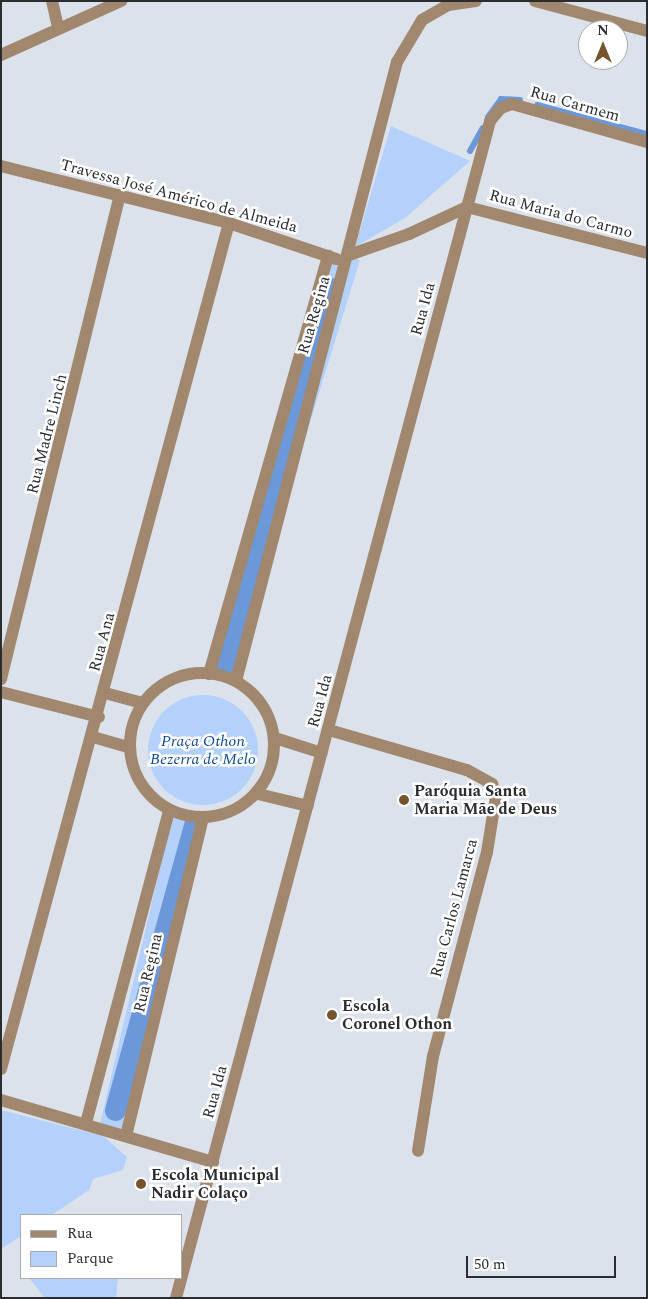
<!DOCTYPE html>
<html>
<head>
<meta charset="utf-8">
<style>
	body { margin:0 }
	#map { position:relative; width:648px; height:1299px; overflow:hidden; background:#dce2ec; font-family:Spectral,serif }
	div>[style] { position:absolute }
	.green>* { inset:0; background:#b4d1fb }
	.round { border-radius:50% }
	.stream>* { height:6px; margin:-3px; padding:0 3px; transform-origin:3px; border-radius:3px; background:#6b98d9 }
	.canal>* { height:21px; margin:-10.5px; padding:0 10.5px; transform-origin:10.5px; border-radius:10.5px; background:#6b98d9 }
	.minor>* { height:12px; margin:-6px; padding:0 6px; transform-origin:6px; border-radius:6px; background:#a1876d }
	.minor>.ring { margin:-6px; padding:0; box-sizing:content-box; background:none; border:12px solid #a1876d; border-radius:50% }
	.dots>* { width:14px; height:14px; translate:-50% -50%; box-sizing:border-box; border:2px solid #fff; border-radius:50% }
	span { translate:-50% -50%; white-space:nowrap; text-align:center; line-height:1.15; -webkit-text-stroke:5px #fff; paint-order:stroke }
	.street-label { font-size:16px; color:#2a2c30 }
	.park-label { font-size:16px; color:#104b97; font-style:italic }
	.poi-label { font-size:16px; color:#2a2c30; font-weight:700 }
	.left { translate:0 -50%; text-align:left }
	.frame { position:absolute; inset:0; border:2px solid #2a2c30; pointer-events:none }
	.legend { position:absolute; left:20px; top:1214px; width:162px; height:65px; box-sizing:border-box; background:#fff; border:1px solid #aaabac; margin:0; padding:6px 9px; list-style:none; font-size:15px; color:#2a2c30 }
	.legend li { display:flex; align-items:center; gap:10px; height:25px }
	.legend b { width:25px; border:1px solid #aaabac }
	.north { position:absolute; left:578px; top:20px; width:50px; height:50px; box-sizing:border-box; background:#fff; border:1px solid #aaabac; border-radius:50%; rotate:0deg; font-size:14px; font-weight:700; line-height:20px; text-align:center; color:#2a2c30 }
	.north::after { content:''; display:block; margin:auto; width:18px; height:22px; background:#78542e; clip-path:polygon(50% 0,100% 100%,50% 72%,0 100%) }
	.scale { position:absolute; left:466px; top:1256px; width:150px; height:22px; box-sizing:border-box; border:2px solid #2a2c30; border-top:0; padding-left:6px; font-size:15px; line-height:18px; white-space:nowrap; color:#2a2c30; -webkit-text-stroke:4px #fff; paint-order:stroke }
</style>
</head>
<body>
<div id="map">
	<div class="green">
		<div style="clip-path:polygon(391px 126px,470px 161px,405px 218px,355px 247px)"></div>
		<div style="clip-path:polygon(329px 251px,360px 260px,231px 679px,203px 673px)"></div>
		<div class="round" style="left:148px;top:695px;width:110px;height:110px"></div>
		<div style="clip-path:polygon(173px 812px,201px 818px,124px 1132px,100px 1124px)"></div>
		<div style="clip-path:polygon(1px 1110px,103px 1136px,127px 1157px,123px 1170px,93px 1179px,89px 1190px,52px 1215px,21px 1215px,21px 1236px,1px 1249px)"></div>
		<div style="clip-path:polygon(29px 1278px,118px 1278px,116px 1298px,45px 1298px)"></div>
	</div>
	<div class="stream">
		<div style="left:537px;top:105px;width:114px;rotate:14.8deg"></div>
		<div style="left:488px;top:117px;width:22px;rotate:-54deg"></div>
		<div style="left:501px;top:99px;width:19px;rotate:3deg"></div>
		<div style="left:470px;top:151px;width:26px;rotate:-61deg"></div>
	</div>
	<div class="canal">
		<div style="left:224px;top:666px;width:393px;rotate:-74.1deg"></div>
		<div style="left:115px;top:1110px;width:299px;rotate:-74.5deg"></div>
	</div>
	<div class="minor">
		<div style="left:52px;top:1px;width:28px;rotate:77deg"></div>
		<div style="left:535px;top:1px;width:116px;rotate:15deg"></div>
		<div style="left:1px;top:55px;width:132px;rotate:-24.2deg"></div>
		<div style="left:1px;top:166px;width:235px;rotate:14deg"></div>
		<div style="left:229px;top:223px;width:113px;rotate:18.6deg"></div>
		<div style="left:349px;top:255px;width:64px;rotate:-19.3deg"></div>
		<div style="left:409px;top:234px;width:64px;rotate:-25deg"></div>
		<div style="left:467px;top:207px;width:186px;rotate:14.3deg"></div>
		<div class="ring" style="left:130px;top:673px;width:132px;height:132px"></div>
		<div style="left:209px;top:674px;width:435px;rotate:-74.1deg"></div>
		<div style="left:1px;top:679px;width:498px;rotate:-76.2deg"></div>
		<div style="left:236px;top:681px;width:640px;rotate:-75.42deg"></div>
		<div style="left:397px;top:62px;width:49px;rotate:-59.2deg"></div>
		<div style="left:422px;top:20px;width:30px;rotate:-30deg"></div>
		<div style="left:448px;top:5px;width:28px;rotate:-8deg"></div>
		<div style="left:1px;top:692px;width:101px;rotate:14.3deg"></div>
		<div style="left:105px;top:693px;width:38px;rotate:15deg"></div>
		<div style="left:329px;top:730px;width:144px;rotate:16.2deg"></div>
		<div style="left:467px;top:770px;width:29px;rotate:29deg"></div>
		<div style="left:492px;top:784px;width:13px;rotate:72deg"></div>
		<div style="left:496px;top:796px;width:57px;rotate:99.1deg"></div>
		<div style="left:487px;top:852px;width:211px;rotate:104.8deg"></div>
		<div style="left:433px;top:1056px;width:96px;rotate:99deg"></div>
		<div style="left:93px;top:737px;width:37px;rotate:16deg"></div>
		<div style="left:275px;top:738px;width:49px;rotate:17.7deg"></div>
		<div style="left:258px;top:794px;width:51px;rotate:13.5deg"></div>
		<div style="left:1px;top:1069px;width:876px;rotate:-74.92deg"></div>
		<div style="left:1px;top:1100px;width:221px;rotate:16.3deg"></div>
		<div style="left:86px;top:1123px;width:324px;rotate:-75.1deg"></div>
		<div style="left:126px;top:1136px;width:327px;rotate:-76.4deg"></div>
		<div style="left:176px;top:1298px;width:1218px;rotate:-75.06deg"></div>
		<div style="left:490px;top:121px;width:17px;rotate:-50deg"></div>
		<div style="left:501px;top:108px;width:12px;rotate:-20deg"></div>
		<div style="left:512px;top:104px;width:140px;rotate:15.7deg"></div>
	</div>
	<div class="dots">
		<div style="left:404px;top:800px;background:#78542e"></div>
		<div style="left:332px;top:1015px;background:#78542e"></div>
		<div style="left:141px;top:1184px;background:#78542e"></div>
	</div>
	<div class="street-label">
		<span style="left:575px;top:104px;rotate:16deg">Rua Carmem</span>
		<span style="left:179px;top:196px;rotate:15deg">Travessa José Américo de Almeida</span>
		<span style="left:561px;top:214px;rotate:15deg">Rua Maria do Carmo</span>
		<span style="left:423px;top:309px;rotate:-75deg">Rua Ida</span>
		<span style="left:314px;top:315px;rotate:-74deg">Rua Regina</span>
		<span style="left:47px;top:434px;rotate:-76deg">Rua Madre Linch</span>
		<span style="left:102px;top:642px;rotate:-75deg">Rua Ana</span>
		<span style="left:320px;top:701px;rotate:-75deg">Rua Ida</span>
		<span style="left:454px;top:908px;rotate:-75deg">Rua Carlos Lamarca</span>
		<span style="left:148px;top:973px;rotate:-77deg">Rua Regina</span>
		<span style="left:215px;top:1092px;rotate:-75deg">Rua Ida</span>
	</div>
	<div class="park-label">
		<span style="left:203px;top:750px">Praça Othon<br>Bezerra de Melo</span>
	</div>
	<div class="poi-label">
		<span class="left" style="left:414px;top:800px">Paróquia Santa<br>Maria Mãe de Deus</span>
		<span class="left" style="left:342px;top:1015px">Escola<br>Coronel Othon</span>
		<span class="left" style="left:151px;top:1184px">Escola Municipal<br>Nadir Colaço</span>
	</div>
	<div class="frame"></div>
	<ul class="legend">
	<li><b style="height:6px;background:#a1876d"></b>Rua</li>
	<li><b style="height:14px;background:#b4d1fb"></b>Parque</li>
	</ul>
	<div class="north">N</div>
	<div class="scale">50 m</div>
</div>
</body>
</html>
